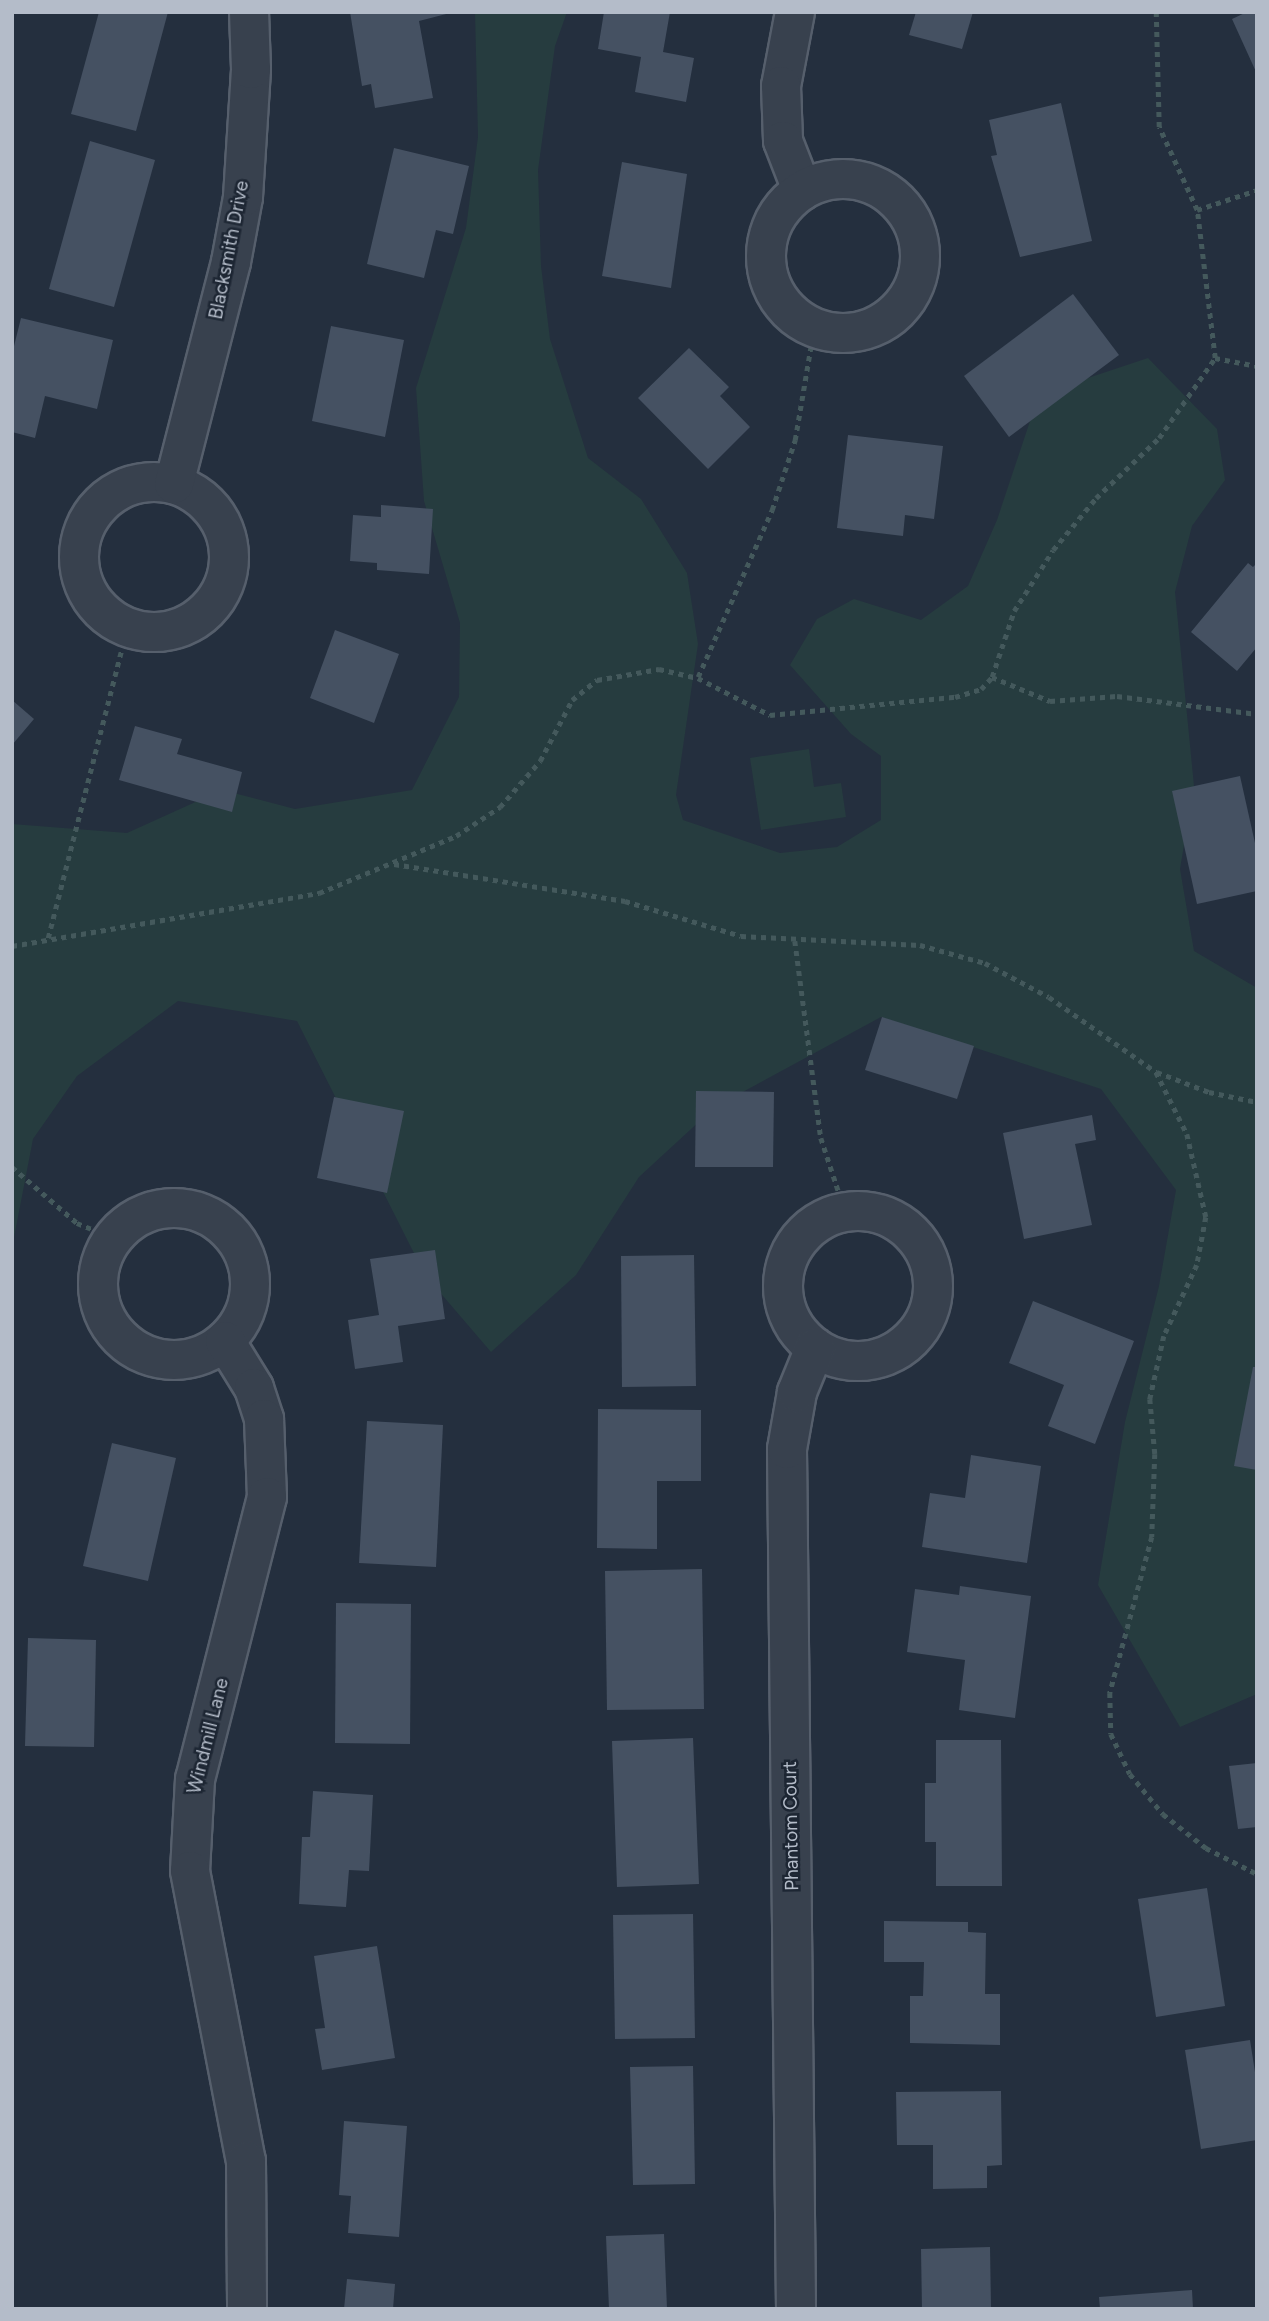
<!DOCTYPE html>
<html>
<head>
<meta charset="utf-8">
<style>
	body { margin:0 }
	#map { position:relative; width:1269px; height:2321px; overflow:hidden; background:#242f3e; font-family:Figtree,sans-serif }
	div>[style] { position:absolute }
	.green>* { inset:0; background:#263c3f }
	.building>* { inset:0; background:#455162 }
	.path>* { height:4.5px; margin-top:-2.25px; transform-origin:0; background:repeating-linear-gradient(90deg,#44595c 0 5px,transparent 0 10px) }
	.roads { filter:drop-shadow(2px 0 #565f6c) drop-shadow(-2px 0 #565f6c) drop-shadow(0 2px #565f6c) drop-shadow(0 -2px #565f6c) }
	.minor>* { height:38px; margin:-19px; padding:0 19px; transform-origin:19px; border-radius:19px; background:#38414e }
	.minor>.ring { margin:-19px; padding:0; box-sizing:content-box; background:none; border:38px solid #38414e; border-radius:50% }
	span { translate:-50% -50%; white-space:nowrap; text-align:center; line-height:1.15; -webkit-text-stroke:5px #1d2633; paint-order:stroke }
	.street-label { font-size:19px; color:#b4bcc9 }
	.frame { position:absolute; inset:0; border:14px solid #b4bcc9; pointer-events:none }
</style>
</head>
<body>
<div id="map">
	<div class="green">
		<div style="clip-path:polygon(475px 12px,567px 12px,555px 46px,538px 170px,541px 266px,550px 339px,588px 458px,641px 499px,687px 573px,698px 644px,676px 795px,683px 820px,780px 853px,837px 847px,881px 820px,881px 756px,851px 734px,790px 665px,817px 619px,854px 599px,921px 620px,968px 586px,997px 520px,1033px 412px,1079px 381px,1148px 358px,1217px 429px,1225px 480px,1192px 526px,1175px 592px,1194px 786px,1180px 869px,1194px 951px,1257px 988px,1257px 1694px,1180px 1727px,1098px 1585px,1125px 1422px,1159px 1286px,1176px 1190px,1101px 1089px,881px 1017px,715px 1107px,639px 1177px,576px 1275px,491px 1352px,425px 1275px,297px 1021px,178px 1001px,77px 1076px,33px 1139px,12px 1248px,12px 824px,127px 833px,222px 790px,295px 809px,412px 790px,459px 697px,460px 623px,424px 501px,416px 388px,466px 228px,478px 137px)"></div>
		<div style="clip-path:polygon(809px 749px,814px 787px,841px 783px,846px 817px,761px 830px,750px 758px)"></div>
	</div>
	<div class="building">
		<div style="clip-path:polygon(99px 12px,168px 12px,136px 131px,71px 114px)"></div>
		<div style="clip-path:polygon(350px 12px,454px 12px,419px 21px,433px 98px,375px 108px,371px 84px,362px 86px)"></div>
		<div style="clip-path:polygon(604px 12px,670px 12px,663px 52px,694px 58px,686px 102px,635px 92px,641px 57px,598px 49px)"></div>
		<div style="clip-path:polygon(916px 12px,973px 12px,962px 49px,909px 35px)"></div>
		<div style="clip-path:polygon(1247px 12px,1257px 12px,1257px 74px,1232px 19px)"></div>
		<div style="clip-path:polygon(1061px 103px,1092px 241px,1020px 257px,991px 156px,997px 155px,989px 120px)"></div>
		<div style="clip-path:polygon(90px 141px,155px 160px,114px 307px,49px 289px)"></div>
		<div style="clip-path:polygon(394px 148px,469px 166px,453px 234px,436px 230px,424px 278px,367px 264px)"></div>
		<div style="clip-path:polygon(622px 162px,687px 174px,671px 288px,602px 276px)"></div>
		<div style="clip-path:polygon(1073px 294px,1119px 355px,1009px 437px,964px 376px)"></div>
		<div style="clip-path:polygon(21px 318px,113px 340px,97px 409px,45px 396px,35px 438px,12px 432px,12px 354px)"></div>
		<div style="clip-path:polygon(331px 326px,404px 340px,385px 437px,312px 421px)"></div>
		<div style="clip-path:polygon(689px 348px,729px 387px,720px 396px,750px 427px,708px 469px,638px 398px)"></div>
		<div style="clip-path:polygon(848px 435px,943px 446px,934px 519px,905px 515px,903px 536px,837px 528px)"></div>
		<div style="clip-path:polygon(381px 505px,433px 509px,429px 574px,377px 570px,377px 563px,350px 561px,353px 515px,381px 517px)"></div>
		<div style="clip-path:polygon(1248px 563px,1253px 567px,1257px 563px,1257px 647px,1237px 671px,1191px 632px)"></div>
		<div style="clip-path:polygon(335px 630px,399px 654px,374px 723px,310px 698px)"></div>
		<div style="clip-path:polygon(12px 700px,34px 719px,12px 745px)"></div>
		<div style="clip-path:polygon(135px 726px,182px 739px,177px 754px,242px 772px,232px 812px,119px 780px)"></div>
		<div style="clip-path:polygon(1240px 776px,1257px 852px,1257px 891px,1197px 904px,1172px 791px)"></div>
		<div style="clip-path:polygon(882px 1017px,974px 1046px,957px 1099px,865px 1070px)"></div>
		<div style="clip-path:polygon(696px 1091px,774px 1092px,773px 1167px,695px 1167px)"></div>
		<div style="clip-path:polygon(334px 1097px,404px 1111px,387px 1193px,317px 1178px)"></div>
		<div style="clip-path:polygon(1092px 1115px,1096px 1140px,1075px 1144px,1092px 1225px,1024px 1239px,1003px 1133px)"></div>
		<div style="clip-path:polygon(435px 1250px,445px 1319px,398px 1326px,403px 1362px,355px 1369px,348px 1320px,379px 1315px,370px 1259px)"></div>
		<div style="clip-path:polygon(694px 1255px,696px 1386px,622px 1387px,621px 1256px)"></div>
		<div style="clip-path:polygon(1033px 1301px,1134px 1341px,1095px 1444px,1048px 1426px,1064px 1385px,1009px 1363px)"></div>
		<div style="clip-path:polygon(1253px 1367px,1257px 1367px,1257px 1470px,1234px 1466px)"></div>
		<div style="clip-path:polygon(598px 1409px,701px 1410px,701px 1481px,657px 1481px,657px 1549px,597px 1548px)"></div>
		<div style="clip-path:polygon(367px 1421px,443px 1425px,436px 1567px,359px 1563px)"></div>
		<div style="clip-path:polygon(112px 1443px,176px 1458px,148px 1581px,83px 1566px)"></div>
		<div style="clip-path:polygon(971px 1455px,1041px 1466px,1027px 1563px,922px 1547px,930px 1493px,965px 1498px)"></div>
		<div style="clip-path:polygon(702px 1569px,704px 1709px,607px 1710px,605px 1571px)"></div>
		<div style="clip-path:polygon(960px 1586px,1031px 1596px,1015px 1718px,959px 1710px,965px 1660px,907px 1652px,915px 1589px,959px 1595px)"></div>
		<div style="clip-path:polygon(336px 1603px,411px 1604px,410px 1744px,335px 1743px)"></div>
		<div style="clip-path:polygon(28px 1638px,96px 1640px,94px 1747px,25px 1746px)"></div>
		<div style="clip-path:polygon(693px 1738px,699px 1884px,617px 1887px,612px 1741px)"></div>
		<div style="clip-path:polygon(936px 1740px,1001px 1740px,1002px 1886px,936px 1886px,936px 1842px,925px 1842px,925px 1783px,936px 1783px)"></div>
		<div style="clip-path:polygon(1257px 1763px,1257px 1827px,1238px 1829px,1229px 1766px)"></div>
		<div style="clip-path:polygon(313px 1791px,373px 1795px,369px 1871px,349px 1870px,346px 1907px,299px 1904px,302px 1837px,310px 1837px)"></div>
		<div style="clip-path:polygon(1207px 1888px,1225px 2006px,1156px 2017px,1138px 1899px)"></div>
		<div style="clip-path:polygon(693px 1914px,695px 2038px,615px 2039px,613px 1915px)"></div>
		<div style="clip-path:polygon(884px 1921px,968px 1922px,968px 1932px,986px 1933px,985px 1994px,1000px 1994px,1000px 2045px,910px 2043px,910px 1996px,923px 1996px,924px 1962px,884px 1962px)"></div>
		<div style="clip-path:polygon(377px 1946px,395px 2058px,322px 2070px,315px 2029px,325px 2028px,314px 1956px)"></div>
		<div style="clip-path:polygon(1250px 2040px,1257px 2085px,1257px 2140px,1201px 2149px,1185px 2050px)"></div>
		<div style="clip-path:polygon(693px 2066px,695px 2184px,633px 2185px,630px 2067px)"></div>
		<div style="clip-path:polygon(1001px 2091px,1002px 2165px,987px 2166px,987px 2188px,933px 2189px,933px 2145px,897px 2145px,896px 2092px)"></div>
		<div style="clip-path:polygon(344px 2121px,407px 2126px,399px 2237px,348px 2233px,351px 2196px,339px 2195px)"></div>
		<div style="clip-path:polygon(664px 2234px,667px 2309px,609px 2309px,606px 2236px)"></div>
		<div style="clip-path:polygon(990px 2247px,991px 2309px,922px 2309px,921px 2249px)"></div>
		<div style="clip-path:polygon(347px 2279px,395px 2284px,393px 2309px,344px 2309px)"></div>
		<div style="clip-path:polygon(1192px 2290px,1193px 2309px,1100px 2309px,1099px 2297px)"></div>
	</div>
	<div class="path">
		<div style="left:1197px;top:210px;width:63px;rotate:-18.4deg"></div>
		<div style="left:1215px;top:358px;width:43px;rotate:10.8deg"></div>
		<div style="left:698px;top:677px;width:183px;rotate:-66.1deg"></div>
		<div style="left:772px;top:510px;width:74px;rotate:-71.8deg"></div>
		<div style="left:795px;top:440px;width:114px;rotate:-80.4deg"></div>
		<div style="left:992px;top:677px;width:63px;rotate:22.5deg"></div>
		<div style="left:1050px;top:701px;width:67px;rotate:-4.3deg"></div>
		<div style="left:1117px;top:696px;width:141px;rotate:7.3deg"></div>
		<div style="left:394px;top:864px;width:234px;rotate:9.1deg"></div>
		<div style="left:625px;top:901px;width:121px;rotate:16.8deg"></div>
		<div style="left:741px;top:936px;width:179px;rotate:2.9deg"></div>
		<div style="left:920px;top:945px;width:67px;rotate:15.5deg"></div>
		<div style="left:985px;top:963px;width:72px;rotate:28deg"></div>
		<div style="left:1049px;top:997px;width:131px;rotate:35deg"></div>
		<div style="left:1156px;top:1072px;width:69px;rotate:63.4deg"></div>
		<div style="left:1187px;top:1134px;width:85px;rotate:77.1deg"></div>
		<div style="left:1206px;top:1217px;width:49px;rotate:100.6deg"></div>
		<div style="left:1197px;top:1265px;width:78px;rotate:114.9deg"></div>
		<div style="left:1164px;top:1336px;width:65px;rotate:102.5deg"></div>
		<div style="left:1150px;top:1399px;width:55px;rotate:84.8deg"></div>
		<div style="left:1155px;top:1454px;width:83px;rotate:92.1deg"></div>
		<div style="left:1152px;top:1537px;width:162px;rotate:105.1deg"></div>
		<div style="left:1110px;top:1693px;width:41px;rotate:88.6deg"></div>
		<div style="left:1111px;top:1734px;width:44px;rotate:64.6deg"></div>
		<div style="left:1130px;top:1774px;width:52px;rotate:50.5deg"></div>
		<div style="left:1163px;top:1814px;width:55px;rotate:38.3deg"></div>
		<div style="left:1206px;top:1848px;width:57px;rotate:27deg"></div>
		<div style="left:48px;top:938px;width:321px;rotate:-75.7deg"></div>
		<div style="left:795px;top:941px;width:199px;rotate:82.5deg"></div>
		<div style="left:821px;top:1138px;width:77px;rotate:71.8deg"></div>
		<div style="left:12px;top:946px;width:312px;rotate:-9.8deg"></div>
		<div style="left:319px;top:893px;width:148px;rotate:-22.6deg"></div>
		<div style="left:456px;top:836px;width:53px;rotate:-33.4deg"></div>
		<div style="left:500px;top:807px;width:61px;rotate:-49deg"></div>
		<div style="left:540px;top:761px;width:69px;rotate:-62.3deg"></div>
		<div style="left:572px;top:700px;width:32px;rotate:-39deg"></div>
		<div style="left:597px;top:680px;width:63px;rotate:-10.1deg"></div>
		<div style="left:659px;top:669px;width:40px;rotate:13deg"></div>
		<div style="left:698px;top:678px;width:81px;rotate:27.2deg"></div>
		<div style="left:770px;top:715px;width:186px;rotate:-5.6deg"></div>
		<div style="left:955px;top:697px;width:27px;rotate:-17deg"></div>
		<div style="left:981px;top:689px;width:16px;rotate:-47deg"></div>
		<div style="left:992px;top:677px;width:70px;rotate:-71.6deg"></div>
		<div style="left:1014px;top:611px;width:72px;rotate:-57.4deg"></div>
		<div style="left:1053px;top:550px;width:67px;rotate:-50.4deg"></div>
		<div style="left:1096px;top:498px;width:87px;rotate:-43.6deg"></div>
		<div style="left:1159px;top:438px;width:98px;rotate:-55deg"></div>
		<div style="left:1215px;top:358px;width:149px;rotate:-96.9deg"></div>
		<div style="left:1197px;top:210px;width:91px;rotate:-114.6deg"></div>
		<div style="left:1159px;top:127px;width:115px;rotate:-91.5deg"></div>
		<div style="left:1157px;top:1072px;width:56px;rotate:21deg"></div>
		<div style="left:1209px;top:1092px;width:49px;rotate:11.8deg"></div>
		<div style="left:12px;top:1167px;width:86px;rotate:40.7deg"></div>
		<div style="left:77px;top:1223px;width:38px;rotate:22deg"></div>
	</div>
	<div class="roads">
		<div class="minor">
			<div style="left:795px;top:12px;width:75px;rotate:100.7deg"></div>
			<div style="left:781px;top:86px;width:55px;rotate:87.9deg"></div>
			<div style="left:783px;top:141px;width:53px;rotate:68.8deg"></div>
			<div class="ring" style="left:766px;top:179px;width:116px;height:116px"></div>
			<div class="ring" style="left:79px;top:482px;width:112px;height:112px"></div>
			<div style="left:174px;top:484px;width:229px;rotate:-75.6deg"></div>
			<div style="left:231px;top:262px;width:66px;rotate:-79.5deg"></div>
			<div style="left:243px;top:197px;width:128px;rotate:-86.4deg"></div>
			<div style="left:251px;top:69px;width:57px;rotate:-92deg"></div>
			<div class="ring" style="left:98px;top:1208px;width:114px;height:114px"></div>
			<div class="ring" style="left:783px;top:1211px;width:112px;height:112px"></div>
			<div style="left:225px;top:1341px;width:55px;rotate:58.3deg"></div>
			<div style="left:254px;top:1388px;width:33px;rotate:72deg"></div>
			<div style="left:264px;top:1419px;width:78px;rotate:87.8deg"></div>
			<div style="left:267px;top:1497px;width:291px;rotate:104.3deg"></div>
			<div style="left:195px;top:1779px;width:92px;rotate:93.1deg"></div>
			<div style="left:190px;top:1871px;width:295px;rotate:79.1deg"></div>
			<div style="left:246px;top:2161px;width:148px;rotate:89.6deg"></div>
			<div style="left:796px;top:2309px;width:860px;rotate:-90.6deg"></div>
			<div style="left:787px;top:1449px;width:58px;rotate:-80deg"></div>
			<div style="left:797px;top:1392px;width:48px;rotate:-67.8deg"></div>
		</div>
	</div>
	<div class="street-label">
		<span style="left:229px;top:250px;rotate:-79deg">Blacksmith Drive</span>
		<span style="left:208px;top:1736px;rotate:-76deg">Windmill Lane</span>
		<span style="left:791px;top:1826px;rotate:-91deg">Phantom Court</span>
	</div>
	<div class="frame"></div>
</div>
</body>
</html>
